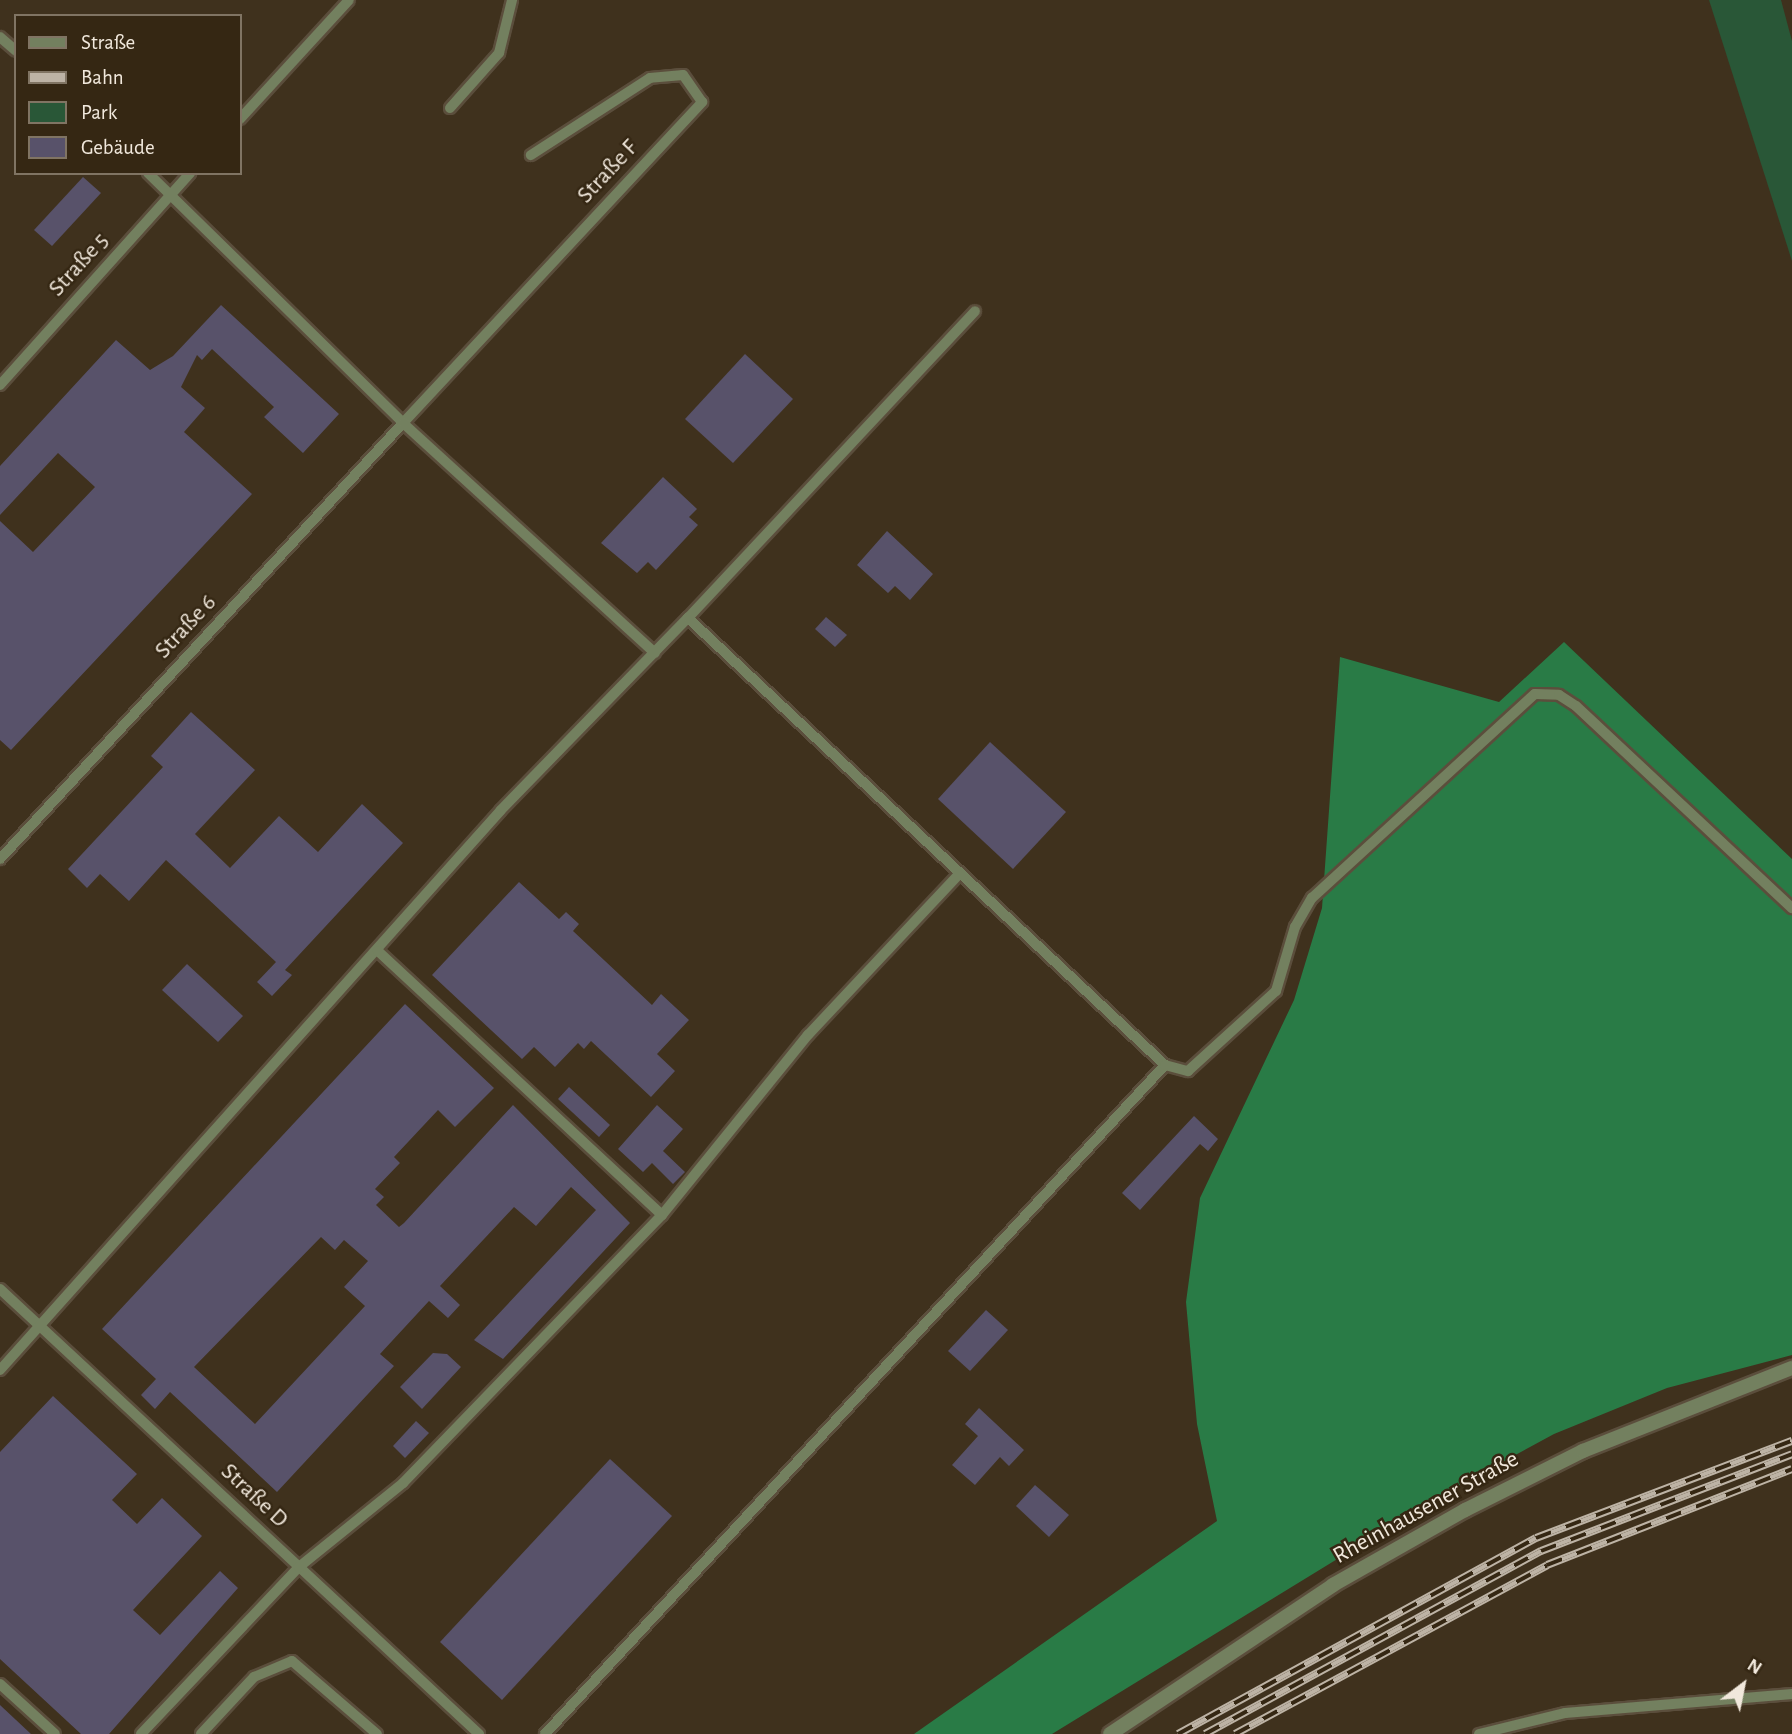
<!DOCTYPE html>
<html>
<head>
<meta charset="utf-8">
<style>
	body { margin:0 }
	#map { position:relative; width:1792px; height:1734px; overflow:hidden; background:#3f311d; font-family:"Alegreya Sans",sans-serif }
	div>[style] { position:absolute }
	.green>* { inset:0; background:#295737 }
	.forest>* { inset:0; background:#297b46 }
	.building>* { inset:0; background:#58526a }
	.roads { filter:drop-shadow(2px 0 #5b4e3c) drop-shadow(-2px 0 #5b4e3c) drop-shadow(0 2px #5b4e3c) drop-shadow(0 -2px #5b4e3c) }
	.service>* { height:10px; margin:-5px; padding:0 5px; transform-origin:5px; border-radius:5px; background:#73805f }
	.tertiary>* { height:14px; margin:-7px; padding:0 7px; transform-origin:7px; border-radius:7px; background:#73805f }
	.rail>* { height:8px; margin-top:-4px; transform-origin:0; background:repeating-linear-gradient(90deg,#352713 0 16px,#bdb3a5 0 32px); box-sizing:border-box; border-block:2px solid #bdb3a5 }
	span { translate:-50% -50%; white-space:nowrap; text-align:center; line-height:1.15; -webkit-text-stroke:5px #352713; paint-order:stroke }
	.street-label { font-size:24px; color:#f1e8dc }
	.legend { position:absolute; left:14px; top:14px; width:228px; height:161px; box-sizing:border-box; background:#352713; border:2px solid #807463; margin:0; padding:9px 12px; list-style:none; font-size:21px; color:#f1e8dc }
	.legend li { display:flex; align-items:center; gap:14px; height:35px }
	.legend b { width:35px; border:2px solid #807463 }
	.north { position:absolute; left:1708px; top:1650px; width:70px; height:70px; -webkit-text-stroke:5px #352713; paint-order:stroke; rotate:32deg; font-size:19px; font-weight:700; line-height:28px; text-align:center; color:#f1e8dc }
	.north::after { content:''; display:block; margin:auto; width:24px; height:32px; background:#f1e8dc; clip-path:polygon(50% 0,100% 100%,50% 72%,0 100%) }
</style>
</head>
<body>
<div id="map">
	<div class="green">
		<div style="clip-path:polygon(1709px 0,1781px 0,1792px 41px,1792px 261px)"></div>
	</div>
	<div class="forest">
		<div style="clip-path:polygon(1564px 642px,1792px 859px,1792px 1355px,1667px 1388px,1554px 1434px,1445px 1493px,1052px 1734px,914px 1734px,1217px 1521px,1197px 1424px,1186px 1302px,1200px 1198px,1294px 1000px,1322px 908px,1340px 657px,1499px 702px)"></div>
	</div>
	<div class="building">
		<div style="clip-path:polygon(83px 177px,101px 193px,52px 246px,34px 230px)"></div>
		<div style="clip-path:polygon(221px 305px,339px 414px,303px 453px,264px 417px,274px 407px,212px 349px,202px 360px,197px 355px,181px 387px,205px 408px,184px 432px,252px 494px,11px 750px,0 740px,0 521px,33px 552px,95px 487px,58px 453px,0 515px,0 466px,116px 340px,150px 370px,173px 356px)"></div>
		<div style="clip-path:polygon(745px 354px,793px 399px,733px 463px,685px 419px)"></div>
		<div style="clip-path:polygon(663px 477px,697px 509px,689px 517px,698px 525px,656px 570px,648px 562px,637px 573px,601px 543px)"></div>
		<div style="clip-path:polygon(887px 531px,933px 574px,910px 600px,895px 586px,888px 593px,857px 565px)"></div>
		<div style="clip-path:polygon(826px 617px,847px 635px,835px 647px,815px 629px)"></div>
		<div style="clip-path:polygon(191px 712px,255px 770px,195px 834px,230px 868px,279px 816px,318px 852px,362px 804px,403px 843px,285px 970px,292px 975px,272px 996px,257px 982px,276px 962px,166px 860px,129px 901px,100px 874px,87px 888px,68px 869px,163px 767px,151px 756px)"></div>
		<div style="clip-path:polygon(990px 742px,1066px 812px,1013px 869px,938px 799px)"></div>
		<div style="clip-path:polygon(519px 882px,559px 919px,566px 912px,579px 924px,573px 931px,652px 1005px,661px 994px,689px 1020px,657px 1054px,675px 1071px,651px 1097px,591px 1041px,584px 1049px,578px 1043px,555px 1067px,534px 1047px,522px 1059px,432px 975px)"></div>
		<div style="clip-path:polygon(187px 964px,243px 1016px,218px 1042px,162px 990px)"></div>
		<div style="clip-path:polygon(evenodd,405px 1004px,494px 1088px,455px 1127px,438px 1110px,394px 1157px,400px 1163px,375px 1189px,384px 1197px,376px 1205px,399px 1227px,404px 1223px,513px 1105px,630px 1223px,503px 1359px,474px 1340px,596px 1210px,571px 1187px,536px 1226px,514px 1207px,440px 1286px,460px 1305px,448px 1318px,429px 1301px,380px 1354px,394px 1366px,277px 1492px,170px 1392px,155px 1409px,141px 1395px,156px 1379px,102px 1329px,405px 1004px,321px 1237px,335px 1250px,344px 1240px,368px 1261px,344px 1287px,365px 1306px,255px 1424px,194px 1367px,321px 1237px)"></div>
		<div style="clip-path:polygon(569px 1087px,610px 1125px,599px 1137px,558px 1099px)"></div>
		<div style="clip-path:polygon(657px 1105px,683px 1129px,663px 1151px,685px 1172px,673px 1184px,652px 1163px,643px 1172px,618px 1149px)"></div>
		<div style="clip-path:polygon(1194px 1116px,1218px 1139px,1208px 1151px,1200px 1144px,1140px 1210px,1122px 1193px)"></div>
		<div style="clip-path:polygon(986px 1310px,1008px 1330px,970px 1371px,948px 1351px)"></div>
		<div style="clip-path:polygon(433px 1353px,447px 1354px,461px 1367px,422px 1409px,400px 1387px)"></div>
		<div style="clip-path:polygon(53px 1396px,137px 1474px,112px 1500px,137px 1524px,162px 1498px,202px 1536px,133px 1610px,160px 1635px,220px 1571px,238px 1588px,109px 1734px,81px 1734px,0 1659px,0 1452px)"></div>
		<div style="clip-path:polygon(979px 1408px,1024px 1450px,1009px 1466px,1000px 1457px,975px 1485px,952px 1465px,978px 1436px,965px 1424px)"></div>
		<div style="clip-path:polygon(416px 1421px,429px 1433px,405px 1458px,393px 1446px)"></div>
		<div style="clip-path:polygon(610px 1459px,672px 1516px,502px 1700px,440px 1642px)"></div>
		<div style="clip-path:polygon(1035px 1485px,1069px 1515px,1049px 1537px,1016px 1506px)"></div>
		<div style="clip-path:polygon(0 1705px,31px 1734px,0 1734px)"></div>
	</div>
	<div class="roads">
		<div class="service">
			<div style="left:0;top:37px;width:21px;rotate:41deg"></div>
			<div style="left:450px;top:108px;width:74px;rotate:-48.3deg"></div>
			<div style="left:499px;top:53px;width:55px;rotate:-76.2deg"></div>
			<div style="left:240px;top:119px;width:161px;rotate:-47.5deg"></div>
			<div style="left:148px;top:173px;width:357px;rotate:44.4deg"></div>
			<div style="left:403px;top:423px;width:439px;rotate:-47deg"></div>
			<div style="left:702px;top:102px;width:33px;rotate:-125deg"></div>
			<div style="left:683px;top:75px;width:33px;rotate:175deg"></div>
			<div style="left:650px;top:78px;width:142px;rotate:147.1deg"></div>
			<div style="left:0;top:385px;width:285px;rotate:-48.1deg"></div>
			<div style="left:688px;top:618px;width:420px;rotate:-46.9deg"></div>
			<div style="left:0;top:859px;width:594px;rotate:-47.25deg"></div>
			<div style="left:403px;top:423px;width:341px;rotate:42.4deg"></div>
			<div style="left:662px;top:1215px;width:232px;rotate:-51deg"></div>
			<div style="left:808px;top:1035px;width:222px;rotate:-46.8deg"></div>
			<div style="left:0;top:1289px;width:654px;rotate:42.89deg"></div>
			<div style="left:0;top:1370px;width:751px;rotate:-48.18deg"></div>
			<div style="left:501px;top:810px;width:268px;rotate:-45.8deg"></div>
			<div style="left:688px;top:618px;width:654px;rotate:43.14deg"></div>
			<div style="left:0;top:1684px;width:74px;rotate:42.3deg"></div>
			<div style="left:141px;top:1734px;width:230px;rotate:-46.6deg"></div>
			<div style="left:299px;top:1567px;width:134px;rotate:-38.9deg"></div>
			<div style="left:403px;top:1483px;width:373px;rotate:-46deg"></div>
			<div style="left:662px;top:1215px;width:388px;rotate:-137.1deg"></div>
			<div style="left:201px;top:1734px;width:78px;rotate:-47.1deg"></div>
			<div style="left:254px;top:1677px;width:41px;rotate:-22.8deg"></div>
			<div style="left:292px;top:1661px;width:112px;rotate:40.7deg"></div>
			<div style="left:545px;top:1734px;width:912px;rotate:-47.18deg"></div>
			<div style="left:1165px;top:1065px;width:24px;rotate:15deg"></div>
			<div style="left:1188px;top:1071px;width:119px;rotate:-42.3deg"></div>
			<div style="left:1276px;top:991px;width:67px;rotate:-73.5deg"></div>
			<div style="left:1295px;top:927px;width:34px;rotate:-60deg"></div>
			<div style="left:1312px;top:898px;width:302px;rotate:-42.5deg"></div>
			<div style="left:1535px;top:694px;width:24px;rotate:2deg"></div>
			<div style="left:1559px;top:695px;width:20px;rotate:33deg"></div>
			<div style="left:1576px;top:706px;width:296px;rotate:43.1deg"></div>
			<div style="left:1479px;top:1734px;width:89px;rotate:-13.7deg"></div>
			<div style="left:1565px;top:1713px;width:228px;rotate:-4.8deg"></div>
		</div>
		<div class="tertiary">
			<div style="left:1110px;top:1734px;width:268px;rotate:-33.7deg"></div>
			<div style="left:1333px;top:1585px;width:152px;rotate:-29.6deg"></div>
			<div style="left:1465px;top:1510px;width:132px;rotate:-26.6deg"></div>
			<div style="left:1583px;top:1451px;width:225px;rotate:-21.7deg"></div>
		</div>
	</div>
	<div class="rail">
		<div style="left:1178px;top:1734px;width:408px;rotate:-28.7deg"></div>
		<div style="left:1536px;top:1538px;width:274px;rotate:-20.8deg"></div>
		<div style="left:1205px;top:1734px;width:383px;rotate:-28.6deg"></div>
		<div style="left:1541px;top:1551px;width:269px;rotate:-21.1deg"></div>
		<div style="left:1235px;top:1734px;width:355px;rotate:-28.4deg"></div>
		<div style="left:1547px;top:1565px;width:263px;rotate:-21.4deg"></div>
	</div>
	<div class="street-label">
		<span style="left:608px;top:172px;rotate:-47deg">Straße F</span>
		<span style="left:79px;top:265px;rotate:-48deg">Straße 5</span>
		<span style="left:186px;top:627px;rotate:-47deg">Straße 6</span>
		<span style="left:254px;top:1496px;rotate:43deg">Straße D</span>
		<span style="left:1426px;top:1508px;rotate:-29deg">Rheinhausener Straße</span>
	</div>
	<ul class="legend">
	<li><b style="height:9px;background:#73805f"></b>Straße</li>
	<li><b style="height:9px;background:#bdb3a5"></b>Bahn</li>
	<li><b style="height:19px;background:#295737"></b>Park</li>
	<li><b style="height:19px;background:#58526a"></b>Gebäude</li>
	</ul>
	<div class="north">N</div>
</div>
</body>
</html>
